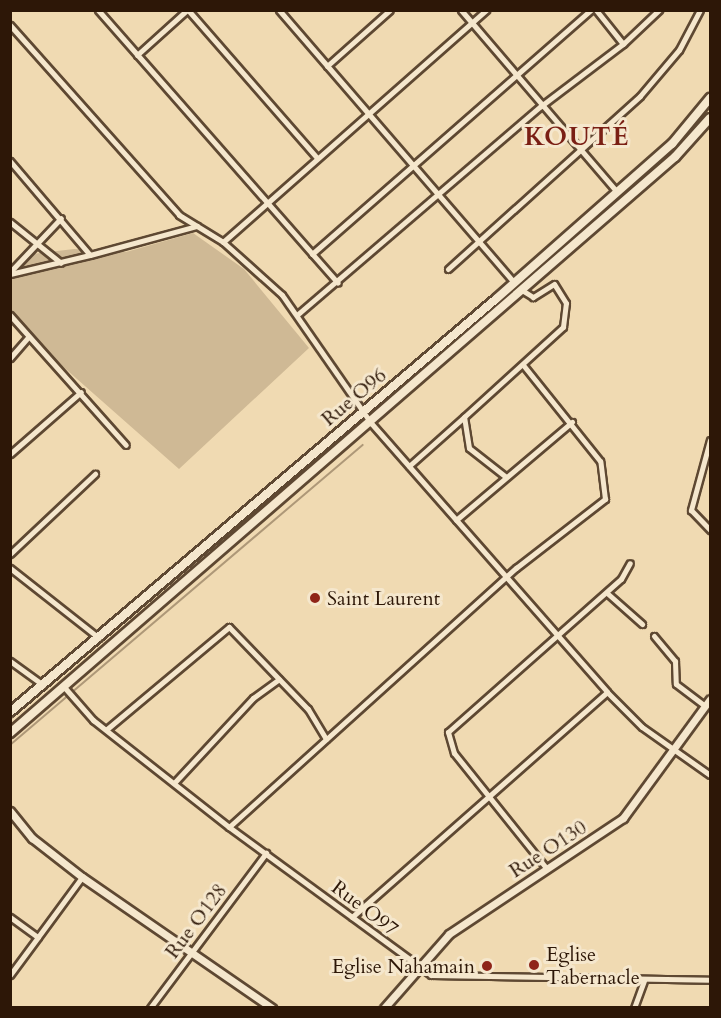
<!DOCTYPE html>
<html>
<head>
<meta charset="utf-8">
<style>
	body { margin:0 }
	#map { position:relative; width:721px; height:1018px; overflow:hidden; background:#f0dab2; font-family:Cardo,serif }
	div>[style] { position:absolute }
	.green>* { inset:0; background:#cfb995 }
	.stream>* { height:2px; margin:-1px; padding:0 1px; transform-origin:1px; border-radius:1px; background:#ae9878 }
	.roads { filter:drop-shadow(2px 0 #5e4832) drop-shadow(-2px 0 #5e4832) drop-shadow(0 2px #5e4832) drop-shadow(0 -2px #5e4832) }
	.minor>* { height:5px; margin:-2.5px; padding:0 2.5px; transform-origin:2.5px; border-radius:2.5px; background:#f5e7cd }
	.tertiary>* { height:7px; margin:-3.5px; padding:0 3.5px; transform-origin:3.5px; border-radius:3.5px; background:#f5e7cd }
	.secondary>* { height:8px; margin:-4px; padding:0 4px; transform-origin:4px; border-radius:4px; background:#f5e7cd }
	.dots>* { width:16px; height:16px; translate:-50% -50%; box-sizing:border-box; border:3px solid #f5e7cd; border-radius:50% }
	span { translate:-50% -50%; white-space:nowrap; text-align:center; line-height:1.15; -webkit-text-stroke:6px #f5e7cd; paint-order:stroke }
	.street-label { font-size:20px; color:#2d1707 }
	.poi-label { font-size:20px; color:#2d1707 }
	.left { translate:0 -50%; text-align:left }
	.right { translate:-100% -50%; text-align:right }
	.district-label { font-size:26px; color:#7a1f14; font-weight:700; letter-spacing:1.5px }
	.frame { position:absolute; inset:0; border:12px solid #2d1707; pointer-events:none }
</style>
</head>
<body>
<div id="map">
	<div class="green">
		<div style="clip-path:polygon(193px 233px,244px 269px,309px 348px,179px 469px,60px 364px,11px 312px,11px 264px,32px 254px,74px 249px,126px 252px)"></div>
	</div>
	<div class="stream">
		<div style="left:10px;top:745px;width:463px;rotate:-40.4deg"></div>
	</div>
	<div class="roads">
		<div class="minor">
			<div style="left:98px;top:10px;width:363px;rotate:48.7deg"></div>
			<div style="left:188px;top:10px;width:196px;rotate:48.9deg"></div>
			<div style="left:279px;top:10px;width:359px;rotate:49.2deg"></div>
			<div style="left:461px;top:10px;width:240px;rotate:49.4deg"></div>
			<div style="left:596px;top:10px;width:43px;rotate:51.5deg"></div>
			<div style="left:623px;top:44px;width:50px;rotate:-43.4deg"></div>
			<div style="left:10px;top:25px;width:254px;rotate:48.3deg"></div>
			<div style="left:179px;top:215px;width:52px;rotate:31.5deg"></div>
			<div style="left:223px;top:242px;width:79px;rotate:41.9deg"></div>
			<div style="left:282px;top:295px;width:156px;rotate:55.2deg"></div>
			<div style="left:371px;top:423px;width:358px;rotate:48.7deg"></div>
			<div style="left:607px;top:692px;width:49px;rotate:45deg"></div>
			<div style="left:642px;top:727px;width:83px;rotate:35.2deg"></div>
			<div style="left:137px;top:55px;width:67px;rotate:-42deg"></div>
			<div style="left:327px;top:66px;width:84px;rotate:-41.6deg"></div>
			<div style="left:10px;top:161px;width:123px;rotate:49.6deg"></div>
			<div style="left:90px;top:255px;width:111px;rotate:-15.2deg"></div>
			<div style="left:10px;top:222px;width:65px;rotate:38.8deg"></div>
			<div style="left:223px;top:242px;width:351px;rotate:-41.4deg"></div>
			<div style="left:312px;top:254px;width:371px;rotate:-41.2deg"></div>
			<div style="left:448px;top:269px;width:258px;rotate:-42deg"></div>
			<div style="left:640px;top:96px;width:60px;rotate:-49.7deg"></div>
			<div style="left:679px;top:50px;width:45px;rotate:-62.3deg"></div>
			<div style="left:10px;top:272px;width:74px;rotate:-46.6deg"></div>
			<div style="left:10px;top:274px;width:82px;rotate:-13.4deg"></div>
			<div style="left:298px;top:314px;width:320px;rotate:-40.6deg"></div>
			<div style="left:541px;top:106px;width:103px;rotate:-37.1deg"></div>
			<div style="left:10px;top:315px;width:174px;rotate:48.3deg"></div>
			<div style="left:10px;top:358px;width:28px;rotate:-49deg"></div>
			<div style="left:710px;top:440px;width:73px;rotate:105.2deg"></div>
			<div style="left:691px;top:510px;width:28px;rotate:46deg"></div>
			<div style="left:10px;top:454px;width:94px;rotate:-41.1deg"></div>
			<div style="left:409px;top:466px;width:74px;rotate:-41.7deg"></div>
			<div style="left:506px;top:477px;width:47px;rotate:-141.9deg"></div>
			<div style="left:469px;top:448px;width:31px;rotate:-99deg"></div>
			<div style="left:464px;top:417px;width:134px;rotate:-42.3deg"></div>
			<div style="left:563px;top:327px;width:24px;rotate:-83deg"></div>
			<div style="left:566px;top:303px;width:22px;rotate:-122deg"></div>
			<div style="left:554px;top:284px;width:25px;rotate:148deg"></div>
			<div style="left:533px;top:297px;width:13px;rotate:-148deg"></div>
			<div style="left:456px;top:520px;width:152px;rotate:-40.2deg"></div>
			<div style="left:10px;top:554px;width:117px;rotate:-43.3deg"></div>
			<div style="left:10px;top:568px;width:113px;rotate:38.2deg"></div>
			<div style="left:607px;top:593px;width:47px;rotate:41.5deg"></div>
			<div style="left:654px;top:636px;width:33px;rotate:50deg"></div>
			<div style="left:675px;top:661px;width:23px;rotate:88deg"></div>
			<div style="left:676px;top:684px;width:36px;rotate:37deg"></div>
			<div style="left:10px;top:661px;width:41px;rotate:36deg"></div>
			<div style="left:65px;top:688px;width:43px;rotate:48.8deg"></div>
			<div style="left:93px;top:720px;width:173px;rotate:38.2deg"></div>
			<div style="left:229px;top:827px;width:250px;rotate:36.2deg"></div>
			<div style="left:431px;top:975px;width:279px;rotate:1deg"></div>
			<div style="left:107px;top:729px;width:159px;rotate:-39.9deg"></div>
			<div style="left:229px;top:627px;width:114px;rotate:46.1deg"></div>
			<div style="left:308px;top:709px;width:35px;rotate:59deg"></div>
			<div style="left:174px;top:783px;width:116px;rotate:-47.1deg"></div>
			<div style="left:253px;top:698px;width:32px;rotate:-36deg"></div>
			<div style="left:229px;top:827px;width:387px;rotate:-42.1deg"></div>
			<div style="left:516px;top:568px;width:113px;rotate:-37.8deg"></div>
			<div style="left:605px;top:499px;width:38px;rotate:-97deg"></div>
			<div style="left:600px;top:461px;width:122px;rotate:-128.7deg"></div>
			<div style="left:547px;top:869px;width:149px;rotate:-128.7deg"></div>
			<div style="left:454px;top:753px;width:22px;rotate:-106deg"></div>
			<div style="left:448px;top:732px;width:231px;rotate:-41.5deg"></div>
			<div style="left:621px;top:579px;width:18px;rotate:-61deg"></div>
			<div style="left:10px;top:917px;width:34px;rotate:36deg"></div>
			<div style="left:38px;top:937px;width:74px;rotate:-53.7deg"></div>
			<div style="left:352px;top:917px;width:340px;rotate:-41.4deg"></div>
			<div style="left:10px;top:975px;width:47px;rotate:-53.6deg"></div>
			<div style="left:150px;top:1008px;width:194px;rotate:-53.2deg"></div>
			<div style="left:634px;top:1008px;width:30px;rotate:-70deg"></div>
		</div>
		<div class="tertiary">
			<div style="left:10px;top:811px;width:35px;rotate:51deg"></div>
			<div style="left:32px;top:838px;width:63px;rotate:38deg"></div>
			<div style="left:82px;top:877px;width:231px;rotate:34.6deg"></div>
			<div style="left:384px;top:1008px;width:98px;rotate:-48.7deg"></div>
			<div style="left:449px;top:934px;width:209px;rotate:-33.7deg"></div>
			<div style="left:623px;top:818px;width:147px;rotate:-53.8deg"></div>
		</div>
		<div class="secondary">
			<div style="left:10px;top:712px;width:638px;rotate:-40.36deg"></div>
			<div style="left:496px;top:299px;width:235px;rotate:-41.4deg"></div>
			<div style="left:672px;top:144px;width:60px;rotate:-50.4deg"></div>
			<div style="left:10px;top:733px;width:880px;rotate:-40.9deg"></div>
			<div style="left:675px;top:157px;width:52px;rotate:-48.1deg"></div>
		</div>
	</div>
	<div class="dots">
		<div style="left:315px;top:598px;background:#8f2418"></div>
		<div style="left:534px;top:965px;background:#8f2418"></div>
		<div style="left:487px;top:966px;background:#8f2418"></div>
	</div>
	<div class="street-label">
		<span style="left:354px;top:397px;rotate:-40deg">Rue O96</span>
		<span style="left:548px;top:849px;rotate:-33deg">Rue O130</span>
		<span style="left:365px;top:908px;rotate:37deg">Rue O97</span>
		<span style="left:196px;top:921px;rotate:-53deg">Rue O128</span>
	</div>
	<div class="poi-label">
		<span class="left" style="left:327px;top:598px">Saint Laurent</span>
		<span class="left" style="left:546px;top:966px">Eglise<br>Tabernacle</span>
		<span class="right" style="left:475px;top:966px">Eglise Nahamain</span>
	</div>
	<div class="district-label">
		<span style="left:577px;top:137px">KOUTÉ</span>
	</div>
	<div class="frame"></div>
</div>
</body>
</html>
